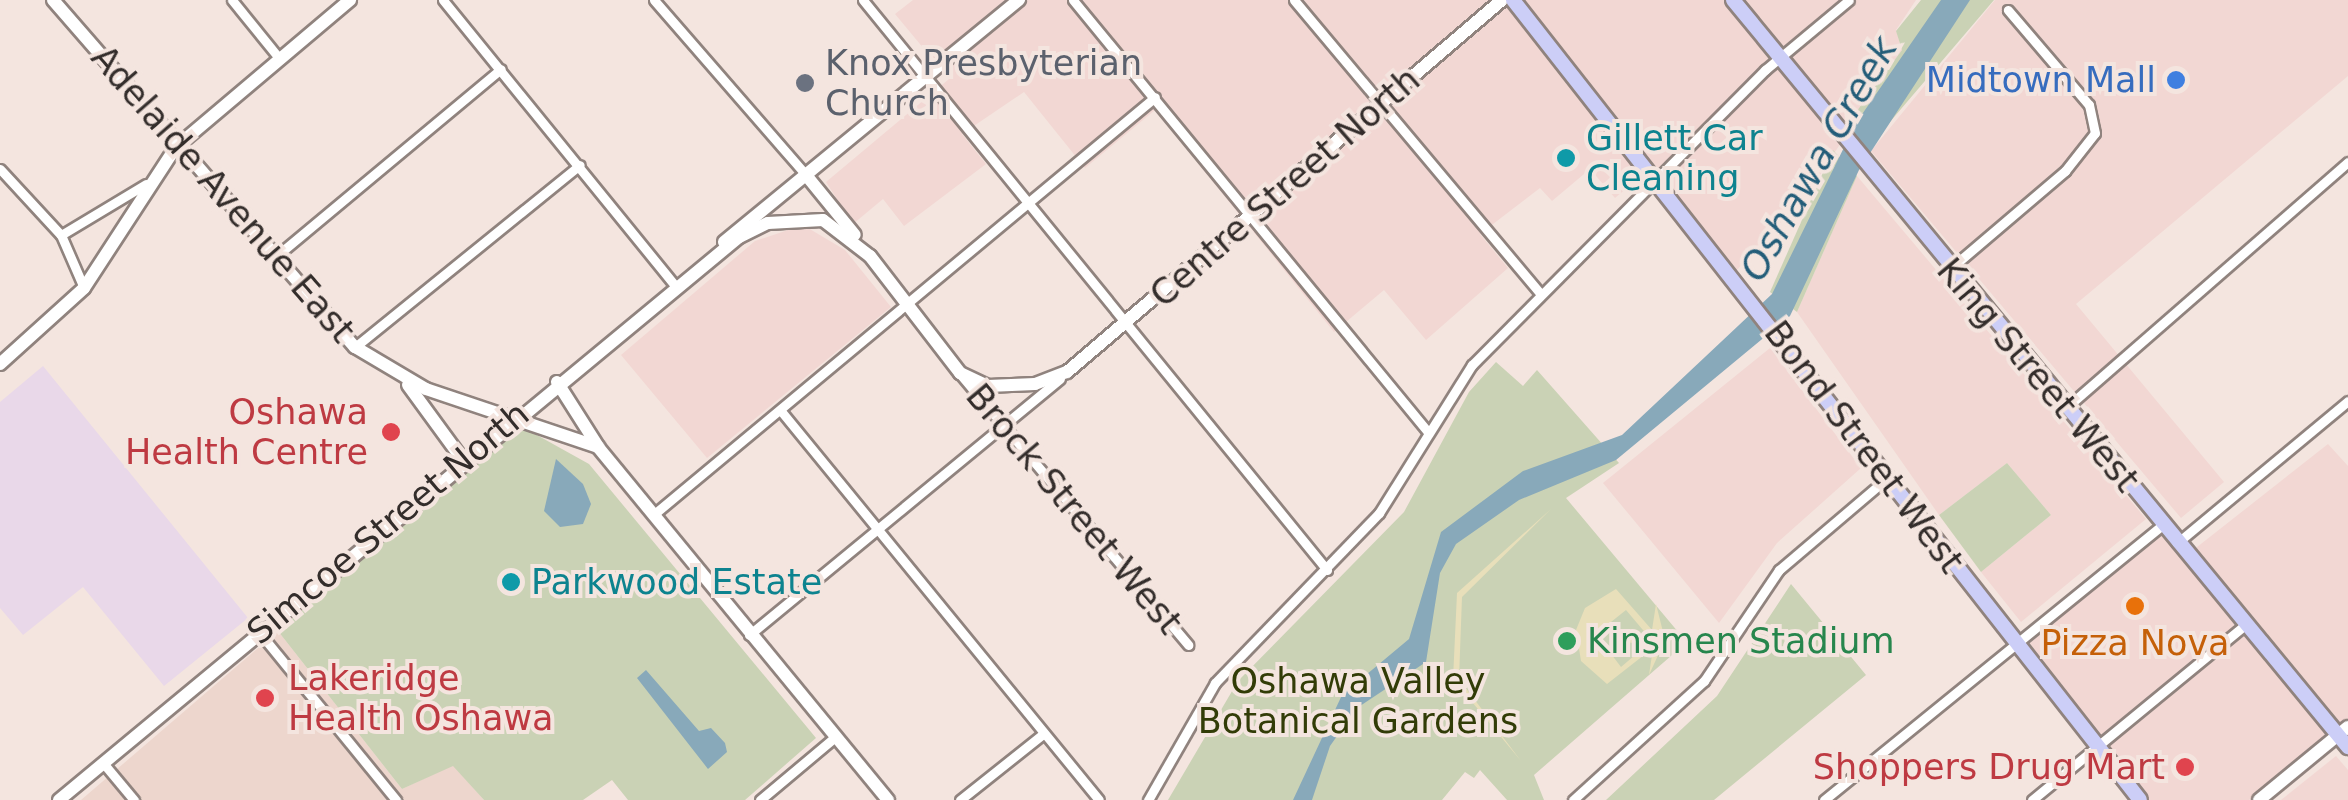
<!DOCTYPE html>
<html>
<head>
<meta charset="utf-8">
<style>
	body { margin:0 }
	#map { position:relative; width:2348px; height:800px; overflow:hidden; background:#f4e5df; font-family:"DejaVu Sans",sans-serif }
	div>[style] { position:absolute }
	.commercial>* { inset:0; background:#f2d7d3 }
	.built>* { inset:0; background:#edd6cd }
	.education>* { inset:0; background:#e9d8e9 }
	.green>* { inset:0; background:#cad2b5 }
	.sand>* { inset:0; background:#e8dfba }
	.water>* { inset:0; background:#88a9ba }
	.roads { filter:drop-shadow(2px 0 #90837e) drop-shadow(-2px 0 #90837e) drop-shadow(0 2px #90837e) drop-shadow(0 -2px #90837e) }
	.street>* { height:9px; margin:-4.5px; padding:0 4.5px; transform-origin:4.5px; border-radius:4.5px; background:#fff }
	.secondary>* { height:12px; margin:-6px; padding:0 6px; transform-origin:6px; border-radius:6px; background:#fff }
	.primary>* { height:14px; margin:-7px; padding:0 7px; transform-origin:7px; border-radius:7px; background:#cccef7 }
	.dots>* { width:28px; height:28px; translate:-50% -50%; box-sizing:border-box; border:5px solid #f4e5df; border-radius:50% }
	span { translate:-50% -50%; white-space:nowrap; text-align:center; line-height:1.15; -webkit-text-stroke:8px #f4e5df; paint-order:stroke }
	.worship-label { font-size:35px; color:#5b616d }
	.left { translate:0 -50%; text-align:left }
	.shop-label { font-size:35px; color:#366cbe }
	.right { translate:-100% -50%; text-align:right }
	.culture-label { font-size:35px; color:#0d838f }
	.street-label { font-size:35px; color:#332d2b }
	.health-label { font-size:35px; color:#be3a42 }
	.leisure-label { font-size:35px; color:#27864d }
	.food-label { font-size:35px; color:#c56008 }
	.park-label { font-size:35px; color:#323c07 }
	.water-label { font-size:38px; color:#235d79; font-style:italic }
</style>
</head>
<body>
<div id="map">
	<div class="commercial">
		<div style="clip-path:polygon(913px 0,1916px 0,1896px 30px,1902px 50px,1808px 193px,1724px 284px,1641px 176px,1615px 198px,1590px 169px,1552px 201px,1540px 188px,1480px 234px,1508px 268px,1426px 340px,1384px 290px,1334px 332px,1155px 110px,1085px 168px,1024px 92px,962px 134px,986px 164px,904px 226px,883px 199px,853px 224px,826px 182px,949px 79px,895px 14px)"></div>
		<div style="clip-path:polygon(1995px 0,2348px 0,2348px 76px,2076px 304px,2224px 482px,2181px 518px,1871px 151px)"></div>
		<div style="clip-path:polygon(1857px 176px,2146px 519px,2021px 622px,1981px 572px,2051px 515px,2007px 463px,1939px 515px,1797px 312px)"></div>
		<div style="clip-path:polygon(803px 225px,845px 250px,891px 307px,707px 458px,621px 355px,755px 241px)"></div>
		<div style="clip-path:polygon(1770px 348px,1861px 468px,1777px 543px,1719px 623px,1603px 483px)"></div>
		<div style="clip-path:polygon(2328px 444px,2348px 466px,2348px 719px,2249px 800px,2147px 800px,2017px 637px,2164px 519px,2192px 551px)"></div>
		<div style="clip-path:polygon(2336px 756px,2348px 770px,2348px 800px,2281px 800px)"></div>
	</div>
	<div class="built">
		<div style="clip-path:polygon(278px 631px,402px 789px,453px 765px,484px 800px,81px 800px)"></div>
	</div>
	<div class="education">
		<div style="clip-path:polygon(43px 366px,248px 618px,164px 686px,83px 587px,23px 635px,0 608px,0 402px)"></div>
	</div>
	<div class="green">
		<div style="clip-path:polygon(1921px 0,1994px 0,1872px 143px,1851px 119px,1902px 50px,1896px 31px)"></div>
		<div style="clip-path:polygon(1833px 150px,1857px 176px,1797px 312px,1770px 292px)"></div>
		<div style="clip-path:polygon(1496px 362px,1523px 386px,1537px 370px,1619px 463px,1566px 498px,1679px 633px,1679px 649px,1534px 775px,1544px 800px,1507px 800px,1480px 770px,1474px 778px,1465px 772px,1442px 800px,1168px 800px,1238px 681px,1404px 512px,1469px 392px)"></div>
		<div style="clip-path:polygon(517px 424px,589px 464px,816px 738px,745px 800px,628px 800px,612px 780px,583px 800px,484px 800px,453px 766px,402px 789px,278px 631px)"></div>
		<div style="clip-path:polygon(2007px 463px,2051px 515px,1981px 572px,1939px 515px)"></div>
		<div style="clip-path:polygon(1791px 584px,1866px 675px,1714px 800px,1606px 800px,1717px 696px)"></div>
	</div>
	<div class="sand">
		<div style="clip-path:polygon(1551px 509px,1462px 597px,1459px 679px,1521px 761px,1453px 679px,1457px 593px)"></div>
		<div style="clip-path:polygon(evenodd,1616px 589px,1652px 630px,1656px 604px,1665px 640px,1649px 675px,1653px 648px,1607px 684px,1581px 661px,1576px 630px,1585px 608px,1616px 589px,1626px 610px,1648px 636px,1624px 632px,1621px 642px,1648px 644px,1621px 667px,1596px 634px,1626px 610px)"></div>
	</div>
	<div class="water">
		<div style="clip-path:polygon(1941px 0,1970px 0,1859px 170px,1790px 316px,1616px 460px,1519px 500px,1456px 544px,1440px 573px,1426px 662px,1357px 708px,1330px 746px,1312px 800px,1293px 800px,1342px 695px,1409px 639px,1441px 532px,1523px 471px,1622px 435px,1772px 294px,1856px 123px)"></div>
		<div style="clip-path:polygon(556px 459px,583px 484px,591px 504px,583px 524px,560px 527px,544px 511px)"></div>
		<div style="clip-path:polygon(646px 670px,699px 731px,711px 728px,725px 743px,727px 752px,708px 769px,637px 678px)"></div>
	</div>
	<div class="roads">
		<div class="street">
			<div style="left:232px;top:0;width:75px;rotate:51deg"></div>
			<div style="left:443px;top:0;width:367px;rotate:50.9deg"></div>
			<div style="left:654px;top:0;width:232px;rotate:49deg"></div>
			<div style="left:863px;top:0;width:735px;rotate:50.85deg"></div>
			<div style="left:1073px;top:0;width:559px;rotate:50.59deg"></div>
			<div style="left:1294px;top:0;width:383px;rotate:50deg"></div>
			<div style="left:0;top:169px;width:90px;rotate:47.3deg"></div>
			<div style="left:61px;top:235px;width:58px;rotate:66.5deg"></div>
			<div style="left:61px;top:235px;width:99px;rotate:-31deg"></div>
			<div style="left:274px;top:258px;width:295px;rotate:-39.8deg"></div>
			<div style="left:1951px;top:268px;width:150px;rotate:-40.4deg"></div>
			<div style="left:2065px;top:171px;width:48px;rotate:-51.7deg"></div>
			<div style="left:2095px;top:133px;width:29px;rotate:-102deg"></div>
			<div style="left:2089px;top:105px;width:125px;rotate:-130.5deg"></div>
			<div style="left:355px;top:347px;width:289px;rotate:-39deg"></div>
			<div style="left:961px;top:375px;width:353px;rotate:49.9deg"></div>
			<div style="left:2066px;top:408px;width:374px;rotate:-41.1deg"></div>
			<div style="left:781px;top:411px;width:502px;rotate:50.73deg"></div>
			<div style="left:653px;top:515px;width:653px;rotate:-39.78deg"></div>
			<div style="left:2177px;top:543px;width:222px;rotate:-39.7deg"></div>
			<div style="left:259px;top:632px;width:217px;rotate:50.8deg"></div>
			<div style="left:749px;top:635px;width:403px;rotate:-39.5deg"></div>
			<div style="left:104px;top:764px;width:47px;rotate:50.2deg"></div>
			<div style="left:760px;top:800px;width:98px;rotate:-40deg"></div>
			<div style="left:960px;top:800px;width:106px;rotate:-38.5deg"></div>
			<div style="left:1148px;top:800px;width:135px;rotate:-60.2deg"></div>
			<div style="left:1215px;top:683px;width:236px;rotate:-46deg"></div>
			<div style="left:1379px;top:513px;width:175px;rotate:-57.9deg"></div>
			<div style="left:1472px;top:365px;width:416px;rotate:-45.2deg"></div>
			<div style="left:1765px;top:70px;width:109px;rotate:-39.8deg"></div>
			<div style="left:1573px;top:800px;width:177px;rotate:-42.3deg"></div>
			<div style="left:1704px;top:681px;width:134px;rotate:-56deg"></div>
			<div style="left:1779px;top:570px;width:140px;rotate:-40.4deg"></div>
			<div style="left:1824px;top:800px;width:436px;rotate:-39.1deg"></div>
			<div style="left:2032px;top:800px;width:274px;rotate:-39.4deg"></div>
		</div>
		<div class="secondary">
			<div style="left:53px;top:0;width:460px;rotate:49deg"></div>
			<div style="left:355px;top:347px;width:82px;rotate:30.6deg"></div>
			<div style="left:426px;top:389px;width:182px;rotate:18.6deg"></div>
			<div style="left:598px;top:447px;width:457px;rotate:50.6deg"></div>
			<div style="left:806px;top:175px;width:77px;rotate:50.8deg"></div>
			<div style="left:724px;top:242px;width:382px;rotate:-39.4deg"></div>
			<div style="left:0;top:364px;width:113px;rotate:-42.1deg"></div>
			<div style="left:84px;top:288px;width:168px;rotate:-56.9deg"></div>
			<div style="left:176px;top:147px;width:228px;rotate:-40.2deg"></div>
			<div style="left:557px;top:382px;width:75px;rotate:57.6deg"></div>
			<div style="left:408px;top:385px;width:92px;rotate:53.9deg"></div>
			<div style="left:59px;top:800px;width:883px;rotate:-39.62deg"></div>
			<div style="left:739px;top:237px;width:32px;rotate:-26deg"></div>
			<div style="left:768px;top:223px;width:55px;rotate:-3.1deg"></div>
			<div style="left:823px;top:220px;width:59px;rotate:37.5deg"></div>
			<div style="left:870px;top:256px;width:148px;rotate:52.4deg"></div>
			<div style="left:960px;top:373px;width:31px;rotate:25deg"></div>
			<div style="left:988px;top:386px;width:47px;rotate:-2.4deg"></div>
			<div style="left:1035px;top:384px;width:34px;rotate:-21deg"></div>
			<div style="left:1067px;top:372px;width:572px;rotate:-40.54deg"></div>
			<div style="left:2259px;top:800px;width:115px;rotate:-39.4deg"></div>
		</div>
		<div class="primary">
			<div style="left:1513px;top:0;width:1016px;rotate:51.91deg"></div>
			<div style="left:1733px;top:0;width:968px;rotate:50.54deg"></div>
		</div>
	</div>
	<div class="dots">
		<div style="left:2176px;top:80px;background:#3f7fe0"></div>
		<div style="left:805px;top:83px;background:#6b7280"></div>
		<div style="left:1566px;top:158px;background:#0f9aa8"></div>
		<div style="left:391px;top:432px;background:#e0444e"></div>
		<div style="left:511px;top:582px;background:#0f9aa8"></div>
		<div style="left:2135px;top:606px;background:#e8710a"></div>
		<div style="left:1567px;top:641px;background:#2e9e5b"></div>
		<div style="left:265px;top:698px;background:#e0444e"></div>
		<div style="left:2185px;top:767px;background:#e0444e"></div>
	</div>
	<div class="worship-label">
		<span class="left" style="left:825px;top:83px">Knox Presbyterian<br>Church</span>
	</div>
	<div class="shop-label">
		<span class="right" style="left:2156px;top:80px">Midtown Mall</span>
	</div>
	<div class="culture-label">
		<span class="left" style="left:1586px;top:158px">Gillett Car<br>Cleaning</span>
		<span class="left" style="left:531px;top:582px">Parkwood Estate</span>
	</div>
	<div class="street-label">
		<span style="left:1285px;top:187px;rotate:-41deg">Centre Street North</span>
		<span style="left:223px;top:194px;rotate:49deg">Adelaide Avenue East</span>
		<span style="left:2038px;top:375px;rotate:50deg">King Street West</span>
		<span style="left:1864px;top:447px;rotate:53deg">Bond Street West</span>
		<span style="left:1074px;top:509px;rotate:50deg">Brock Street West</span>
		<span style="left:388px;top:523px;rotate:-40deg">Simcoe Street North</span>
	</div>
	<div class="health-label">
		<span class="right" style="left:368px;top:432px">Oshawa<br>Health Centre</span>
		<span class="left" style="left:288px;top:698px">Lakeridge<br>Health Oshawa</span>
		<span class="right" style="left:2165px;top:767px">Shoppers Drug Mart</span>
	</div>
	<div class="leisure-label">
		<span class="left" style="left:1587px;top:641px">Kinsmen Stadium</span>
	</div>
	<div class="food-label">
		<span style="left:2135px;top:643px">Pizza Nova</span>
	</div>
	<div class="park-label">
		<span style="left:1358px;top:701px">Oshawa Valley<br>Botanical Gardens</span>
	</div>
	<div class="water-label">
		<span style="left:1819px;top:159px;rotate:-60deg">Oshawa Creek</span>
	</div>
</div>
</body>
</html>
